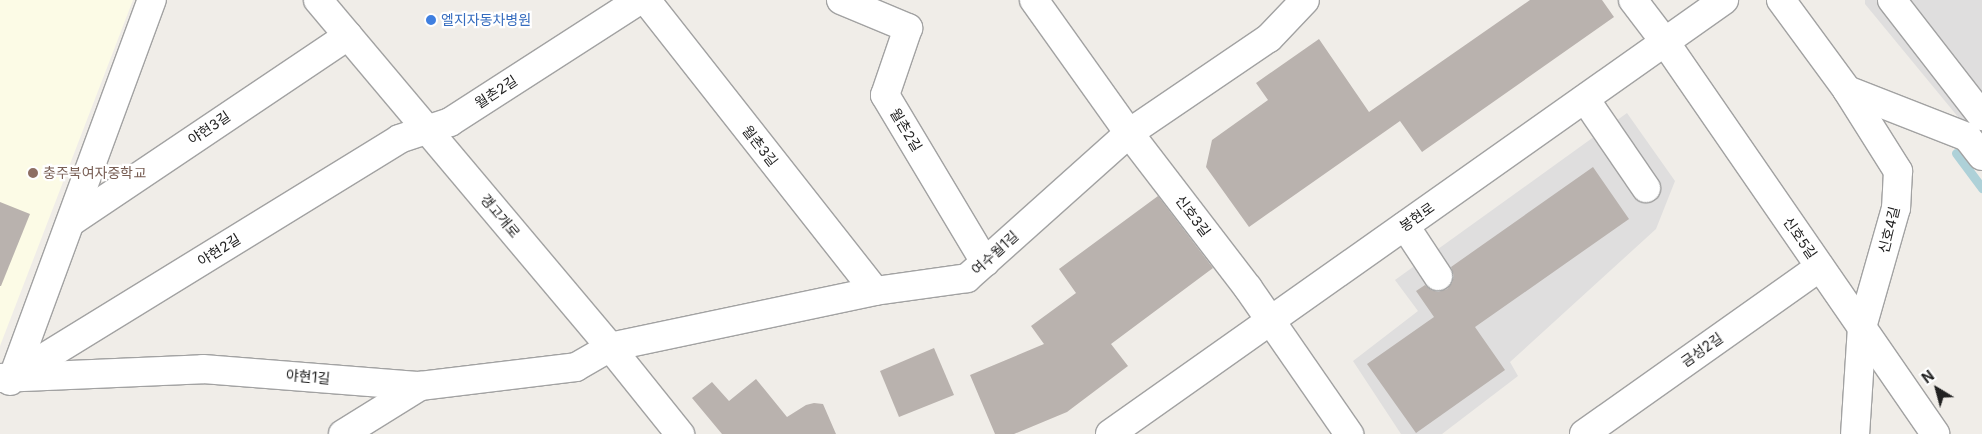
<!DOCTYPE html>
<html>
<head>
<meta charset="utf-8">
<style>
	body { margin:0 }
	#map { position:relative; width:1982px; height:434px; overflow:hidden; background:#f0ede8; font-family:Inter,"Noto Sans KR",sans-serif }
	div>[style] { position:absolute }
	.residential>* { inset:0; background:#dfdede }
	.education>* { inset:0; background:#fcfbe6 }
	.stream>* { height:9px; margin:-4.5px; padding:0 4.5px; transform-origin:4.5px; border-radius:4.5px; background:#aed1d8 }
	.building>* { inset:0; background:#b9b2ae }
	.roads { filter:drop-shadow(1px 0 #a2a2a2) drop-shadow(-1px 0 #a2a2a2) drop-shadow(0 1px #a2a2a2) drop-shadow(0 -1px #a2a2a2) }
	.minor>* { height:28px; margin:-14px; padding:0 14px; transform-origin:14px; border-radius:14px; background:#fff }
	.dots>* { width:14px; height:14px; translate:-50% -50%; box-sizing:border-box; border:2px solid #fff; border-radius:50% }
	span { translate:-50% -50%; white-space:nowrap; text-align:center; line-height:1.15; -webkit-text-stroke:4.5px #fff; paint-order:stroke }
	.shop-label { font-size:14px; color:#366cbe }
	.left { translate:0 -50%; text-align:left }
	.street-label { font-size:14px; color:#212121 }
	.education-label { font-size:14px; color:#785e54 }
	.north { position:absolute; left:1912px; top:364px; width:50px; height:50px; -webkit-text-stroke:4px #fff; paint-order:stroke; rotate:323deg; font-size:14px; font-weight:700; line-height:20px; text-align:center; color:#212121 }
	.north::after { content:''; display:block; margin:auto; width:18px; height:22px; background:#212121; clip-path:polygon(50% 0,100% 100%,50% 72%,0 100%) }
</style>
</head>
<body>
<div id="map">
	<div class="residential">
		<div style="clip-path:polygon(1865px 0,1982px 0,1982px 146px,1865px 4px)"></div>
		<div style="clip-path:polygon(1627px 113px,1675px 181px,1656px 229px,1510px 362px,1518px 376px,1442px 434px,1401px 434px,1353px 361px,1418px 311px,1395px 280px)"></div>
	</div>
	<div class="education">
		<div style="clip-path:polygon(0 0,133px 0,0 346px)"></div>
	</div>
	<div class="stream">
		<div style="left:1956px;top:153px;width:44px;rotate:53.4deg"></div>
	</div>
	<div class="building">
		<div style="clip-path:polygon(1530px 0,1602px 0,1614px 17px,1422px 152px,1400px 121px,1249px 227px,1206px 167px,1212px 140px,1268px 100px,1256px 83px,1319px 39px,1369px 112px)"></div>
		<div style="clip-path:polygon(1593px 167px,1629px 219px,1475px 327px,1505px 370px,1416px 433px,1367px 364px,1434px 317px,1416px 291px,1425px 285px,1431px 290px,1438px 292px,1447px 289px,1452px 283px,1454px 276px,1451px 267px)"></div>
		<div style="clip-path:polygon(1158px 196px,1213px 268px,1111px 344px,1128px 366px,1067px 412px,1014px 434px,995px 434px,970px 375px,1044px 344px,1031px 326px,1076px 293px,1059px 269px)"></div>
		<div style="clip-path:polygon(0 202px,30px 214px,1px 286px,0 286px)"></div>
		<div style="clip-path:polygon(934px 348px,954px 395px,899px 417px,880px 371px)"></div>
		<div style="clip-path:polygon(756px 379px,787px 417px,806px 405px,814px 403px,823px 404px,836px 434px,722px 434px,692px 398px,712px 382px,729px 401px)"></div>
	</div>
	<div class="roads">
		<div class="minor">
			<div style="left:318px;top:0;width:454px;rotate:49.9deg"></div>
			<div style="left:610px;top:347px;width:112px;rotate:51.2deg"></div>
			<div style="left:646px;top:0;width:370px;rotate:51.8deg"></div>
			<div style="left:841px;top:0;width:73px;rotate:22.7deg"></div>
			<div style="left:908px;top:28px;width:71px;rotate:108.9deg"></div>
			<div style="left:885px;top:95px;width:195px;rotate:59.1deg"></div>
			<div style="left:1034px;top:0;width:163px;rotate:54.5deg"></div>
			<div style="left:1129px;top:133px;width:195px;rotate:52.5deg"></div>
			<div style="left:1248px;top:288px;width:178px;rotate:55.3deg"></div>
			<div style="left:1633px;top:0;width:53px;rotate:52.7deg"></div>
			<div style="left:1665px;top:42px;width:476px;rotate:55.4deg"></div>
			<div style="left:1781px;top:0;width:112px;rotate:53.7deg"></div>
			<div style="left:1847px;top:90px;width:96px;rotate:57.8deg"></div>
			<div style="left:1898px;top:171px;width:37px;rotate:93deg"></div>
			<div style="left:1896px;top:208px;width:124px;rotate:105.9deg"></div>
			<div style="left:1862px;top:327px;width:107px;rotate:93.7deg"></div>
			<div style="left:1892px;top:0;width:147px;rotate:52.2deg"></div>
			<div style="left:1847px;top:90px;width:129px;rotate:21.4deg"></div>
			<div style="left:1967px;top:137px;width:24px;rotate:52deg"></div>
			<div style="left:1585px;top:99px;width:108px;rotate:55.6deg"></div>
			<div style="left:71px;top:222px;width:334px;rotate:-33.9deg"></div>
			<div style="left:1405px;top:226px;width:60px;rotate:56.6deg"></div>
			<div style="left:16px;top:375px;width:450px;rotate:-31.6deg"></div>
			<div style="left:399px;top:139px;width:54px;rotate:-18.4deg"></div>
			<div style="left:450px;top:122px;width:225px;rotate:-32.8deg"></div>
			<div style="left:0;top:378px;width:203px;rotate:-2.5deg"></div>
			<div style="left:203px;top:369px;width:218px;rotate:4.5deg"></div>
			<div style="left:420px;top:386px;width:157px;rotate:-6.9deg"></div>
			<div style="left:576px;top:367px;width:39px;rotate:-30deg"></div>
			<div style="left:610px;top:347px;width:271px;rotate:-11.9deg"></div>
			<div style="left:875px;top:291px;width:93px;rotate:-8deg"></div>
			<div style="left:967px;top:278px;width:217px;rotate:-41.8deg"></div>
			<div style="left:1129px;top:133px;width:169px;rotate:-34.2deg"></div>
			<div style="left:1269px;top:38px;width:52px;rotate:-46.5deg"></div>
			<div style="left:10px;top:381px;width:5px;rotate:-53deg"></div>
			<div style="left:13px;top:377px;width:402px;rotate:-69.8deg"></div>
			<div style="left:343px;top:434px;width:91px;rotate:-31.9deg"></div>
			<div style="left:1110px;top:434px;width:752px;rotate:-35.25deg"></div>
			<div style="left:1584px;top:434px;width:289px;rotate:-35.3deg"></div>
		</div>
	</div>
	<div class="dots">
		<div style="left:431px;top:20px;background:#3f7fe0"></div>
		<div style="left:33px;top:173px;background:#8d6e63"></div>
	</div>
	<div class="shop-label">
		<span class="left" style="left:441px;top:20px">엘지자동차병원</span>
	</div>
	<div class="street-label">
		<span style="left:496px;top:92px;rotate:-33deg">월촌2길</span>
		<span style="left:209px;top:128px;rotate:-34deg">야현3길</span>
		<span style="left:906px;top:130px;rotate:59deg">월촌2길</span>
		<span style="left:760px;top:146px;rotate:52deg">월촌3길</span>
		<span style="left:500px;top:216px;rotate:50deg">갱고개로</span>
		<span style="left:1193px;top:216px;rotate:53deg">신호3길</span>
		<span style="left:1417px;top:217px;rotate:-35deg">봉현로</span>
		<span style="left:1889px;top:230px;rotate:-76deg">신호4길</span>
		<span style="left:1800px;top:238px;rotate:55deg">신호5길</span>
		<span style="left:219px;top:250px;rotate:-32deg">야현2길</span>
		<span style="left:995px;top:253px;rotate:-42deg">여수월1길</span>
		<span style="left:1702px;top:350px;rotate:-35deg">금성2길</span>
		<span style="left:308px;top:377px;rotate:5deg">야현1길</span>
	</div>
	<div class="education-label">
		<span class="left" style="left:43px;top:173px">충주북여자중학교</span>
	</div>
	<div class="north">N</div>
</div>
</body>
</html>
